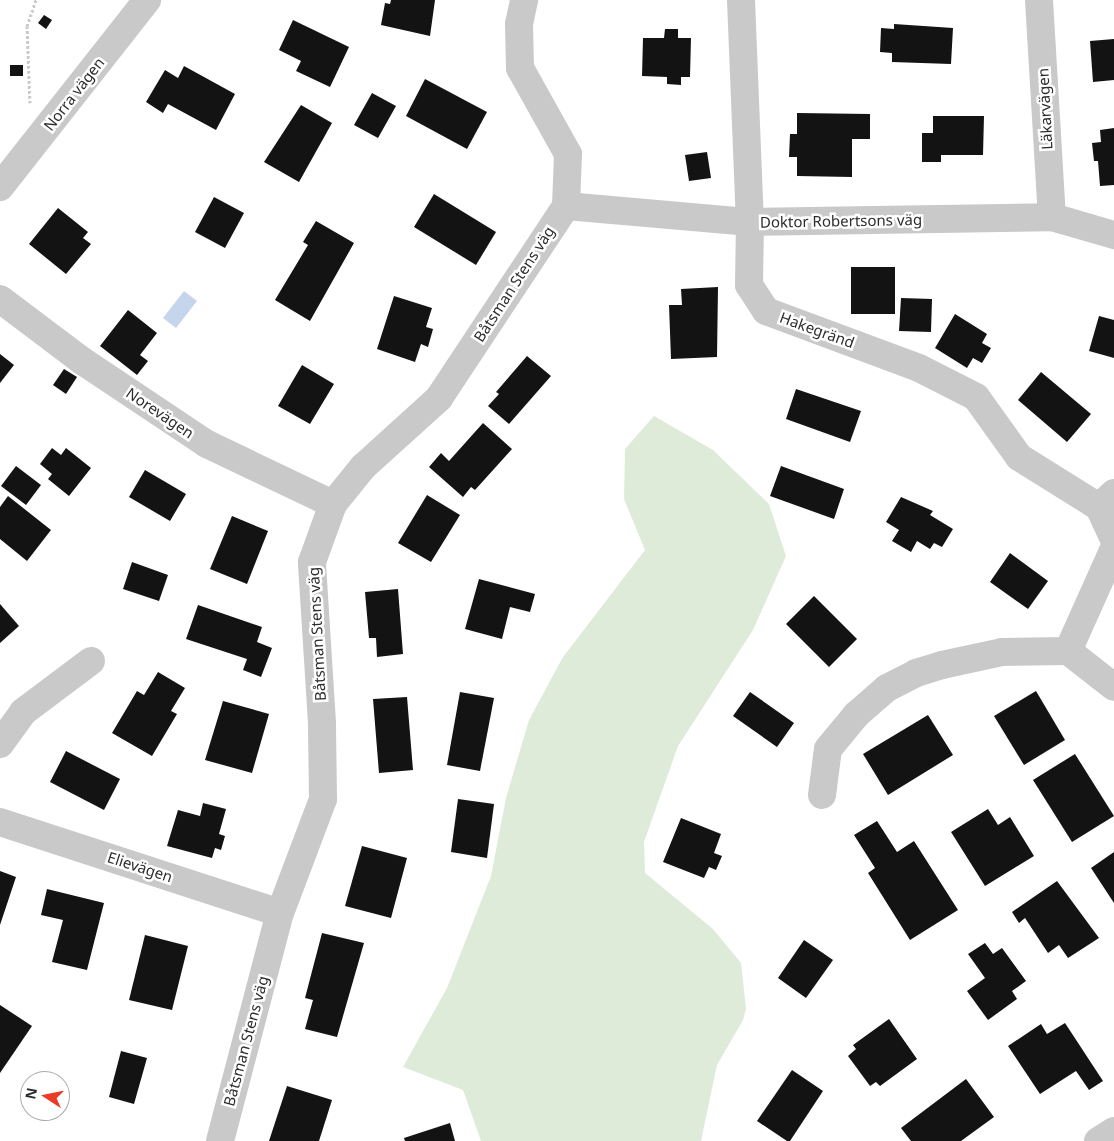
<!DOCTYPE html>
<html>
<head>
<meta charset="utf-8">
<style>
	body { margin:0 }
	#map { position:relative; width:1114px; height:1141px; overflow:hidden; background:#fff; font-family:"Noto Sans",sans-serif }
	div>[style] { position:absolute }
	.green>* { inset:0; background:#dfebd9 }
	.water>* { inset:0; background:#c4d5ec }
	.building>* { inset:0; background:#131313 }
	.path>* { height:3px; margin-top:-1.5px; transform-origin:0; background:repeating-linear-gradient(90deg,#c9c9c9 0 2.5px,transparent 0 5px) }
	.minor>* { height:28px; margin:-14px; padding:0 14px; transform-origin:14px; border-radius:14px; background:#c9c9c9 }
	span { translate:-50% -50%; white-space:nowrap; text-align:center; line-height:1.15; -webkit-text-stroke:5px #fff; paint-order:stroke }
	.street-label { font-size:15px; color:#2c2c2c }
	.north { position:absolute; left:20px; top:1071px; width:50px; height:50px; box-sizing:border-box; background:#fff; border:1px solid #ababab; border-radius:50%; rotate:281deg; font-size:14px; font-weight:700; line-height:20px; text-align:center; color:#2c2c2c }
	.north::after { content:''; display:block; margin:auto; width:18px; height:22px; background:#eb3a26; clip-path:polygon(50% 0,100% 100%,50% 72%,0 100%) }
</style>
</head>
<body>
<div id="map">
	<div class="green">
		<div style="clip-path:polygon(654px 416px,713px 450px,769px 504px,786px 556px,753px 630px,678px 746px,644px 842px,645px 873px,713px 929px,741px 963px,746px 1009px,743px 1020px,717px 1065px,701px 1141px,481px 1141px,463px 1090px,403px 1067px,447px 988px,491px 876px,506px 798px,529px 720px,563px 657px,645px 550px,624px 499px,625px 449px)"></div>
	</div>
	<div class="water">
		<div style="clip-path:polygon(184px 291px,197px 301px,176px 328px,163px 318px)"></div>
	</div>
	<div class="building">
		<div style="clip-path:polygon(391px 0,435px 0,430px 36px,381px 25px,385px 3px,390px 4px)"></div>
		<div style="clip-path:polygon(44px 15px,52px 20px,46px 29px,38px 23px)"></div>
		<div style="clip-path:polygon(293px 20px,349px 47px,330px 87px,296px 71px,301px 61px,279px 50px)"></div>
		<div style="clip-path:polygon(894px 24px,953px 28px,951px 64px,892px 62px,892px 53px,880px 52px,881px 28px,894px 29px)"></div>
		<div style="clip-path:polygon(665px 29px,678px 29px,678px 38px,691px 38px,690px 77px,681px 77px,681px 85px,667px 84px,667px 77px,642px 76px,643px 38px,664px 38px)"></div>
		<div style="clip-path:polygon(1114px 39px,1114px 80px,1093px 82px,1090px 41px)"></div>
		<div style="clip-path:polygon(10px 65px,23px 65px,23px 76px,10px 76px)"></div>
		<div style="clip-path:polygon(184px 66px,235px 94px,216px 130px,168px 104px,163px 113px,146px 102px,165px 70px,178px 78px)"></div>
		<div style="clip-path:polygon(425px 79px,487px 112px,467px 149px,406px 116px)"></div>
		<div style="clip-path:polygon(372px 93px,396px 106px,378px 138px,354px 125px)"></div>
		<div style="clip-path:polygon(301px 105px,332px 123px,299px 182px,264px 162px)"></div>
		<div style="clip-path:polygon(797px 113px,870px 114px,870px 139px,852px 139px,852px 177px,797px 176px,797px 157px,789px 157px,790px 134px,797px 134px)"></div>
		<div style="clip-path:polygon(933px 116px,984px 116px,983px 155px,941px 155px,941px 162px,922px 162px,922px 133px,933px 133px)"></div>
		<div style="clip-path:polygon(1114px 128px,1114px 185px,1100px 186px,1098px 161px,1094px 161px,1092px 143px,1101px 142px,1100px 130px)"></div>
		<div style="clip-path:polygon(707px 152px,711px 178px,689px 181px,685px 155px)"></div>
		<div style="clip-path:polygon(434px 194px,496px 232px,476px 265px,414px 227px)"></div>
		<div style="clip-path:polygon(214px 197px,244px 213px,225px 248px,195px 232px)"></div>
		<div style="clip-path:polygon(58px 208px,88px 232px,83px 238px,91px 244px,66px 274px,29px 244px)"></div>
		<div style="clip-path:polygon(316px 221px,354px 243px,310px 321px,275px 300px,308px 245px,303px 242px)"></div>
		<div style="clip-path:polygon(851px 267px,895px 267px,895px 314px,851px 314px)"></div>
		<div style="clip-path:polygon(718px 287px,717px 357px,671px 359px,669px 305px,682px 305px,681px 289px)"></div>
		<div style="clip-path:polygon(394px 296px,432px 308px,426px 327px,433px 329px,428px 347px,421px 344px,415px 362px,377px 349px)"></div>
		<div style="clip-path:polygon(901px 298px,932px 299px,931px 332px,899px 331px)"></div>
		<div style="clip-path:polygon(128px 310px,157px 333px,140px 355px,148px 361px,137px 375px,100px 346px)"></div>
		<div style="clip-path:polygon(955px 314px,987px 334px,982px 343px,991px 348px,982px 363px,973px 358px,967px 368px,935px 348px)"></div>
		<div style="clip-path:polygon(1099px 316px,1114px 320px,1114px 358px,1089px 351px)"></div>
		<div style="clip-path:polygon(0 354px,14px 365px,0 383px)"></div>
		<div style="clip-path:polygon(527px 356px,551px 376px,509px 424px,488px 406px,499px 394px,496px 392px)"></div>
		<div style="clip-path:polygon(302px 365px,334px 384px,310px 424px,278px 406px)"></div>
		<div style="clip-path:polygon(64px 369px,77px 377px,66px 394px,53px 385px)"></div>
		<div style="clip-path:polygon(1041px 372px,1091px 414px,1067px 442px,1018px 400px)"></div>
		<div style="clip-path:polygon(796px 389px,861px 411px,850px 442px,786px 419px)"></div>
		<div style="clip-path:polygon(483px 423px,512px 449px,475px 490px,471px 487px,463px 497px,429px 467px,441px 453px,449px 461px)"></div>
		<div style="clip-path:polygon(52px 448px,61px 455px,66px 448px,91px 468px,69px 496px,48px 479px,52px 474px,40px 464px)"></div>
		<div style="clip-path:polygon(16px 466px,41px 485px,26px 505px,1px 486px)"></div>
		<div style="clip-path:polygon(781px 466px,844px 489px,834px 519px,770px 496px)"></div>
		<div style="clip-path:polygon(145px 470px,186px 494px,170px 521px,129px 497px)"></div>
		<div style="clip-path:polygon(427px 495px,460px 515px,431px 562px,398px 543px)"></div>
		<div style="clip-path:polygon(8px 496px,51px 530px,27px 561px,0 539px,0 507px)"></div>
		<div style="clip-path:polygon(901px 497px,933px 511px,930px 515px,953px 529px,942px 547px,934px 543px,930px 549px,917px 541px,911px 552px,892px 541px,899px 530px,886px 522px)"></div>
		<div style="clip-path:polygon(232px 516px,268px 531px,247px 584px,210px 569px)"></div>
		<div style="clip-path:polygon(1010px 553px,1048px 581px,1028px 609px,990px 582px)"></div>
		<div style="clip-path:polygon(132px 562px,168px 575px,159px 601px,123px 589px)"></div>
		<div style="clip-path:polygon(479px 579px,535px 594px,530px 612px,510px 607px,502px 639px,465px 629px)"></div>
		<div style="clip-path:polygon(398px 589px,403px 654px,377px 657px,376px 638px,369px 638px,365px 592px)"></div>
		<div style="clip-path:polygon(814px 596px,857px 639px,829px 667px,786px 624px)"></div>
		<div style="clip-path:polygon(0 604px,19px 626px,0 643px)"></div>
		<div style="clip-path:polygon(198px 605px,262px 627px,257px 642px,272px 648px,261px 677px,243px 670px,247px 659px,186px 639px)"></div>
		<div style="clip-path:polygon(158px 672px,185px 688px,171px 711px,177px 714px,152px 756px,112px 733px,137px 691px,144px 695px)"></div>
		<div style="clip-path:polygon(1036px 691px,1065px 740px,1024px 765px,994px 716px)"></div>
		<div style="clip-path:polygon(460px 692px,494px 698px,480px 771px,447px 765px)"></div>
		<div style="clip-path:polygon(750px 692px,794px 723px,777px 747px,733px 716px)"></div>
		<div style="clip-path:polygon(407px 697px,413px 770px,379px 773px,373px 699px)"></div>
		<div style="clip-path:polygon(223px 701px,269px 714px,252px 773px,205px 760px)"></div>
		<div style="clip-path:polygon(928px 715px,953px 755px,888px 795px,863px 754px)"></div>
		<div style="clip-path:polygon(66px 751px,120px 779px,104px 810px,50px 782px)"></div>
		<div style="clip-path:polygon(1075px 754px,1114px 816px,1072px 842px,1033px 780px)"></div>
		<div style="clip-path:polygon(458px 799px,494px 804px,487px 858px,451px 852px)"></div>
		<div style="clip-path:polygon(203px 803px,226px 809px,219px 834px,225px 836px,221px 850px,215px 848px,212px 858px,167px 846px,178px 810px,200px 816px)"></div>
		<div style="clip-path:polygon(988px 809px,998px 825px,1010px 817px,1034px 856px,985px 886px,951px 832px)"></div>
		<div style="clip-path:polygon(681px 818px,721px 834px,714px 853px,722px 856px,716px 870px,709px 867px,704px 878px,663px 862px)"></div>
		<div style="clip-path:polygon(877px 821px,897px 852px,914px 841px,958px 910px,910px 940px,868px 873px,875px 868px,854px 835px)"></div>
		<div style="clip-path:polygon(362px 846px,407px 858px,391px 918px,345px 906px)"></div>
		<div style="clip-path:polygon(1114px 852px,1114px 903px,1091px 868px)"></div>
		<div style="clip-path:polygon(0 871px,16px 877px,0 925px)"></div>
		<div style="clip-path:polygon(1057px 881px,1099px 938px,1068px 958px,1059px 945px,1048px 953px,1025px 918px,1019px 923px,1012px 912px)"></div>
		<div style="clip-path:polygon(47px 889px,104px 903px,87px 970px,52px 962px,63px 920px,41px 915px)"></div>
		<div style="clip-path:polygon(322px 933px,364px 943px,337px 1037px,305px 1029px,313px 1000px,305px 998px)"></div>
		<div style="clip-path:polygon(145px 935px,188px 946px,172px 1010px,129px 1000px)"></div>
		<div style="clip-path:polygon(804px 940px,833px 960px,806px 998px,778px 978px)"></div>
		<div style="clip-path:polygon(985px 943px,993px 954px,1002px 948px,1026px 981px,1012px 991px,1017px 999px,988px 1020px,967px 991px,985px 978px,968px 954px)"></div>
		<div style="clip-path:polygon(0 1005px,32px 1026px,0 1073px)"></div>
		<div style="clip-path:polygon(889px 1019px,917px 1059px,880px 1086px,876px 1082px,870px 1086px,848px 1056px,856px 1049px,853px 1045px)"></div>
		<div style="clip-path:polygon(1065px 1023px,1103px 1081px,1089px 1090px,1076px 1071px,1040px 1094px,1008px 1046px,1041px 1024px,1047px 1034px)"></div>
		<div style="clip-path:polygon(121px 1051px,147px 1058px,134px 1104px,109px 1097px)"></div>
		<div style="clip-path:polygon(792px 1070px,823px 1091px,790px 1141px,787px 1141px,757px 1121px)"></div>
		<div style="clip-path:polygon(966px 1079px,994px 1117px,961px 1141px,911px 1141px,901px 1128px)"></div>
		<div style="clip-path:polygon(287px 1086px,332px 1100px,319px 1141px,269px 1141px)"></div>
		<div style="clip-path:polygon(450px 1123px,455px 1141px,405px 1141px,404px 1138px)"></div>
	</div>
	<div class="path">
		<div style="left:30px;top:103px;width:77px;rotate:-92.2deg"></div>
		<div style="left:27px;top:26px;width:28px;rotate:-71deg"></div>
	</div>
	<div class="minor">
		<div style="left:741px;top:0;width:222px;rotate:87.7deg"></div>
		<div style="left:750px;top:222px;width:63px;rotate:90.9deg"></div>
		<div style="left:749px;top:285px;width:31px;rotate:57deg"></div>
		<div style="left:766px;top:311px;width:163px;rotate:20.4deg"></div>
		<div style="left:919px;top:368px;width:64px;rotate:27deg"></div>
		<div style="left:976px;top:397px;width:74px;rotate:54.4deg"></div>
		<div style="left:1019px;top:457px;width:94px;rotate:32deg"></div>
		<div style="left:1039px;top:0;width:217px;rotate:86.6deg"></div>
		<div style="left:0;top:187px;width:238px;rotate:-51.8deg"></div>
		<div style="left:566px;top:206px;width:185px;rotate:5deg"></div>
		<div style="left:750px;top:222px;width:302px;rotate:-0.9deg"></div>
		<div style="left:1052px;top:217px;width:65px;rotate:16.2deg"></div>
		<div style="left:0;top:299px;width:101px;rotate:37deg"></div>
		<div style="left:81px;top:360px;width:151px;rotate:33.7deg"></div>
		<div style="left:207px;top:444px;width:140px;rotate:25.5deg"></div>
		<div style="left:1114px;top:493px;width:21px;rotate:137deg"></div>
		<div style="left:1099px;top:507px;width:35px;rotate:65deg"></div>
		<div style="left:1068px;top:651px;width:58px;rotate:38deg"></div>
		<div style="left:0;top:744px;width:39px;rotate:-54deg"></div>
		<div style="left:23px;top:712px;width:85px;rotate:-36.9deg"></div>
		<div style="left:822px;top:795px;width:46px;rotate:-82.6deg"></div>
		<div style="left:828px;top:749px;width:44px;rotate:-50.5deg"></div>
		<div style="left:856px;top:715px;width:41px;rotate:-41.1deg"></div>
		<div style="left:887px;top:688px;width:33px;rotate:-27deg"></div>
		<div style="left:916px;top:673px;width:27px;rotate:-17deg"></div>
		<div style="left:942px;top:665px;width:61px;rotate:-12.2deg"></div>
		<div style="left:1002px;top:652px;width:66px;rotate:-0.9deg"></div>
		<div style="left:1068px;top:651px;width:113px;rotate:-65.9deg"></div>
		<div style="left:0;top:822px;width:294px;rotate:18deg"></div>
		<div style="left:220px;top:1141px;width:236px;rotate:-75.3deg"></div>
		<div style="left:280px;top:913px;width:122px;rotate:-69.3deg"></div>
		<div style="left:323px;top:799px;width:76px;rotate:-90.8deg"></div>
		<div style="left:322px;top:723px;width:161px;rotate:-93.6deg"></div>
		<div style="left:312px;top:562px;width:62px;rotate:-70.1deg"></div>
		<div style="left:333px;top:504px;width:48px;rotate:-51deg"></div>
		<div style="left:363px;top:467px;width:103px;rotate:-42.2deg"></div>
		<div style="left:439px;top:398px;width:230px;rotate:-56.5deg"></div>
		<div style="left:566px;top:206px;width:52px;rotate:-87.8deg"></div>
		<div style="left:568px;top:154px;width:98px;rotate:-119.2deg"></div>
		<div style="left:520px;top:68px;width:44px;rotate:-91.3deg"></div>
		<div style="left:519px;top:24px;width:25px;rotate:-78deg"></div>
		<div style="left:1098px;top:1141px;width:19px;rotate:-32deg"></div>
	</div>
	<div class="street-label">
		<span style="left:74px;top:94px;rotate:-52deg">Norra vägen</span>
		<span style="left:1045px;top:109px;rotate:-93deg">Läkarvägen</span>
		<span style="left:841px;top:221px;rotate:-1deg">Doktor Robertsons väg</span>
		<span style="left:514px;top:284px;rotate:-57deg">Båtsman Stens väg</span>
		<span style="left:817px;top:330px;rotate:20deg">Hakegränd</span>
		<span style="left:160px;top:413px;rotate:34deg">Norevägen</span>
		<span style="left:317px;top:634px;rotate:-93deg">Båtsman Stens väg</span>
		<span style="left:140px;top:867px;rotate:18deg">Elievägen</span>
		<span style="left:246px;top:1041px;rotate:-75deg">Båtsman Stens väg</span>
	</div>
	<div class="north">N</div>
</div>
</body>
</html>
